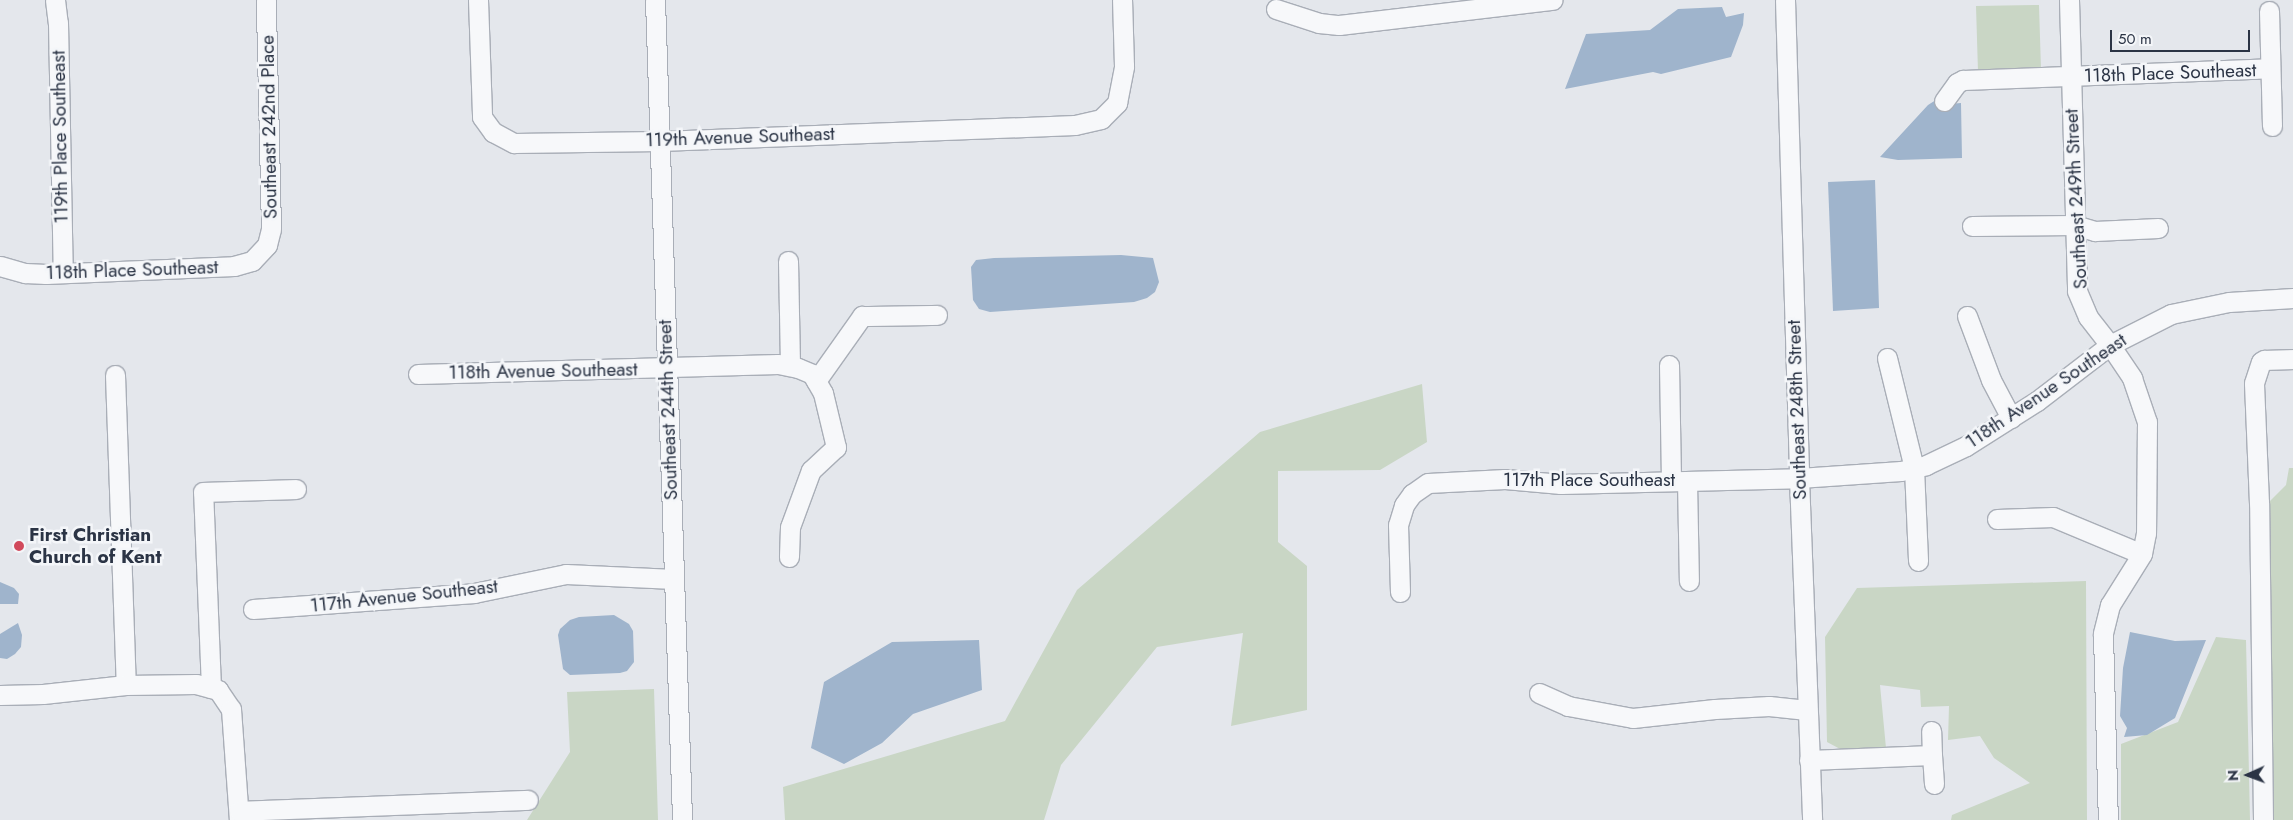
<!DOCTYPE html>
<html>
<head>
<meta charset="utf-8">
<style>
	body { margin:0 }
	#map { position:relative; width:2293px; height:820px; overflow:hidden; background:#e4e7ec; font-family:Jost,sans-serif }
	div>[style] { position:absolute }
	.green>* { inset:0; background:#c9d6c5 }
	.water>* { inset:0; background:#9fb4cc }
	.roads { filter:drop-shadow(1px 0 #a9aeb7) drop-shadow(-1px 0 #a9aeb7) drop-shadow(0 1px #a9aeb7) drop-shadow(0 -1px #a9aeb7) }
	.minor>* { height:19px; margin:-9.5px; padding:0 9.5px; transform-origin:9.5px; border-radius:9.5px; background:#f7f8fa }
	.dots>* { width:14px; height:14px; translate:-50% -50%; box-sizing:border-box; border:2px solid #f4f6f9; border-radius:50% }
	span { translate:-50% -50%; white-space:nowrap; text-align:center; line-height:1.15; -webkit-text-stroke:5px #f4f6f9; paint-order:stroke }
	.street-label { font-size:19px; color:#2b3445 }
	.poi-label { font-size:19px; color:#2b3445; font-weight:700 }
	.left { translate:0 -50%; text-align:left }
	.north { position:absolute; left:2223px; top:750px; width:50px; height:50px; -webkit-text-stroke:4px #f4f6f9; paint-order:stroke; rotate:268deg; font-size:14px; font-weight:700; line-height:20px; text-align:center; color:#2b3445 }
	.north::after { content:''; display:block; margin:auto; width:18px; height:22px; background:#2b3445; clip-path:polygon(50% 0,100% 100%,50% 72%,0 100%) }
	.scale { position:absolute; left:2110px; top:30px; width:140px; height:22px; box-sizing:border-box; border:2px solid #2b3445; border-top:0; padding-left:6px; font-size:15px; line-height:18px; white-space:nowrap; color:#2b3445; -webkit-text-stroke:4px #f4f6f9; paint-order:stroke }
</style>
</head>
<body>
<div id="map">
	<div class="green">
		<div style="clip-path:polygon(2039px 5px,2041px 70px,1978px 72px,1976px 6px)"></div>
		<div style="clip-path:polygon(1422px 384px,1427px 442px,1380px 470px,1278px 471px,1278px 542px,1307px 566px,1307px 710px,1231px 726px,1243px 633px,1157px 647px,1061px 765px,1044px 820px,785px 820px,783px 787px,1005px 721px,1077px 590px,1260px 432px)"></div>
		<div style="clip-path:polygon(2289px 468px,2293px 468px,2293px 820px,2273px 820px,2268px 503px,2286px 485px)"></div>
		<div style="clip-path:polygon(2086px 581px,2087px 820px,1951px 820px,1952px 815px,2030px 783px,1994px 758px,1980px 736px,1948px 740px,1949px 706px,1921px 707px,1920px 690px,1880px 685px,1886px 748px,1842px 750px,1827px 742px,1825px 637px,1857px 588px)"></div>
		<div style="clip-path:polygon(2216px 637px,2246px 640px,2250px 820px,2121px 820px,2121px 744px,2178px 722px)"></div>
		<div style="clip-path:polygon(654px 689px,658px 820px,527px 820px,570px 752px,567px 692px)"></div>
	</div>
	<div class="water">
		<div style="clip-path:polygon(1722px 7px,1726px 17px,1744px 13px,1743px 25px,1731px 57px,1661px 74px,1653px 72px,1565px 89px,1586px 34px,1650px 30px,1678px 9px)"></div>
		<div style="clip-path:polygon(1939px 98px,1950px 104px,1961px 103px,1962px 158px,1898px 160px,1880px 157px,1928px 105px)"></div>
		<div style="clip-path:polygon(1875px 180px,1879px 308px,1833px 311px,1828px 182px)"></div>
		<div style="clip-path:polygon(1121px 255px,1153px 258px,1159px 282px,1155px 292px,1147px 298px,1134px 302px,990px 312px,979px 309px,973px 300px,971px 267px,976px 260px,994px 258px)"></div>
		<div style="clip-path:polygon(0 582px,14px 588px,19px 594px,18px 604px,0 604px)"></div>
		<div style="clip-path:polygon(614px 615px,629px 624px,633px 631px,634px 662px,627px 671px,620px 673px,570px 675px,563px 669px,558px 635px,560px 629px,570px 620px,579px 617px)"></div>
		<div style="clip-path:polygon(18px 623px,22px 635px,21px 647px,15px 654px,7px 659px,0 658px,0 634px)"></div>
		<div style="clip-path:polygon(2130px 632px,2175px 641px,2206px 640px,2175px 718px,2147px 735px,2124px 737px,2127px 728px,2120px 716px,2123px 668px)"></div>
		<div style="clip-path:polygon(979px 640px,982px 690px,913px 714px,882px 743px,844px 764px,811px 748px,824px 682px,892px 642px)"></div>
	</div>
	<div class="roads">
		<div class="minor">
			<div style="left:55px;top:0;width:23px;rotate:83deg"></div>
			<div style="left:58px;top:23px;width:250px;rotate:88.9deg"></div>
			<div style="left:478px;top:0;width:117px;rotate:88deg"></div>
			<div style="left:482px;top:117px;width:19px;rotate:54deg"></div>
			<div style="left:493px;top:132px;width:24px;rotate:28deg"></div>
			<div style="left:514px;top:143px;width:146px;rotate:-0.8deg"></div>
			<div style="left:660px;top:141px;width:415px;rotate:-2.2deg"></div>
			<div style="left:1075px;top:125px;width:27px;rotate:-13deg"></div>
			<div style="left:1101px;top:119px;width:23px;rotate:-45deg"></div>
			<div style="left:1117px;top:103px;width:38px;rotate:-79deg"></div>
			<div style="left:1124px;top:66px;width:66px;rotate:-91.7deg"></div>
			<div style="left:655px;top:0;width:820px;rotate:88.11deg"></div>
			<div style="left:1785px;top:0;width:478px;rotate:88.3deg"></div>
			<div style="left:1799px;top:478px;width:342px;rotate:87.8deg"></div>
			<div style="left:2069px;top:0;width:291px;rotate:88.4deg"></div>
			<div style="left:2077px;top:291px;width:28px;rotate:67deg"></div>
			<div style="left:2088px;top:317px;width:36px;rotate:52deg"></div>
			<div style="left:2110px;top:345px;width:40px;rotate:56deg"></div>
			<div style="left:2132px;top:378px;width:46px;rotate:71.2deg"></div>
			<div style="left:2147px;top:422px;width:111px;rotate:90.5deg"></div>
			<div style="left:2146px;top:533px;width:21px;rotate:101deg"></div>
			<div style="left:2142px;top:554px;width:60px;rotate:122.1deg"></div>
			<div style="left:2110px;top:605px;width:30px;rotate:104deg"></div>
			<div style="left:2103px;top:634px;width:186px;rotate:88.5deg"></div>
			<div style="left:1276px;top:9px;width:45px;rotate:18deg"></div>
			<div style="left:1319px;top:23px;width:20px;rotate:6deg"></div>
			<div style="left:1339px;top:25px;width:215px;rotate:-6.7deg"></div>
			<div style="left:2269px;top:11px;width:115px;rotate:88.5deg"></div>
			<div style="left:1944px;top:101px;width:22px;rotate:-54deg"></div>
			<div style="left:1957px;top:83px;width:7px;rotate:-27deg"></div>
			<div style="left:1963px;top:80px;width:307px;rotate:-2.2deg"></div>
			<div style="left:1972px;top:226px;width:103px;rotate:-0.6deg"></div>
			<div style="left:2075px;top:225px;width:21px;rotate:17deg"></div>
			<div style="left:2095px;top:231px;width:63px;rotate:-2.7deg"></div>
			<div style="left:788px;top:261px;width:105px;rotate:88.9deg"></div>
			<div style="left:0;top:266px;width:26px;rotate:16deg"></div>
			<div style="left:25px;top:273px;width:21px;rotate:3deg"></div>
			<div style="left:46px;top:274px;width:188px;rotate:-2.4deg"></div>
			<div style="left:234px;top:266px;width:19px;rotate:-16deg"></div>
			<div style="left:252px;top:261px;width:22px;rotate:-47deg"></div>
			<div style="left:267px;top:245px;width:16px;rotate:-76deg"></div>
			<div style="left:271px;top:229px;width:229px;rotate:-91.3deg"></div>
			<div style="left:1967px;top:316px;width:68px;rotate:69.4deg"></div>
			<div style="left:1991px;top:380px;width:43px;rotate:62.2deg"></div>
			<div style="left:1887px;top:358px;width:113px;rotate:76.2deg"></div>
			<div style="left:1914px;top:468px;width:93px;rotate:87.5deg"></div>
			<div style="left:1669px;top:365px;width:116px;rotate:89deg"></div>
			<div style="left:418px;top:374px;width:360px;rotate:-1.6deg"></div>
			<div style="left:778px;top:364px;width:20px;rotate:11deg"></div>
			<div style="left:798px;top:368px;width:15px;rotate:23deg"></div>
			<div style="left:812px;top:374px;width:22px;rotate:60deg"></div>
			<div style="left:823px;top:393px;width:56px;rotate:76.5deg"></div>
			<div style="left:836px;top:447px;width:34px;rotate:137deg"></div>
			<div style="left:811px;top:470px;width:61px;rotate:110.2deg"></div>
			<div style="left:790px;top:527px;width:30px;rotate:92deg"></div>
			<div style="left:115px;top:375px;width:310px;rotate:88deg"></div>
			<div style="left:816px;top:381px;width:80px;rotate:-54.7deg"></div>
			<div style="left:862px;top:316px;width:75px;rotate:-0.8deg"></div>
			<div style="left:1687px;top:481px;width:100px;rotate:88.9deg"></div>
			<div style="left:1997px;top:519px;width:56px;rotate:-2deg"></div>
			<div style="left:2053px;top:517px;width:96px;rotate:22.6deg"></div>
			<div style="left:1400px;top:592px;width:67px;rotate:-91.7deg"></div>
			<div style="left:1398px;top:525px;width:21px;rotate:-73deg"></div>
			<div style="left:1404px;top:505px;width:14px;rotate:-54deg"></div>
			<div style="left:1412px;top:494px;width:19px;rotate:-35deg"></div>
			<div style="left:1428px;top:483px;width:77px;rotate:-3deg"></div>
			<div style="left:1505px;top:479px;width:56px;rotate:5.1deg"></div>
			<div style="left:1561px;top:484px;width:238px;rotate:-1.4deg"></div>
			<div style="left:1799px;top:478px;width:102px;rotate:-3.9deg"></div>
			<div style="left:1901px;top:471px;width:26px;rotate:-13deg"></div>
			<div style="left:1926px;top:465px;width:44px;rotate:-25.4deg"></div>
			<div style="left:1966px;top:446px;width:84px;rotate:-32.4deg"></div>
			<div style="left:2037px;top:401px;width:92px;rotate:-37.5deg"></div>
			<div style="left:2110px;top:345px;width:68px;rotate:-26.9deg"></div>
			<div style="left:2171px;top:314px;width:59px;rotate:-11.7deg"></div>
			<div style="left:2229px;top:302px;width:64px;rotate:-3.6deg"></div>
			<div style="left:253px;top:609px;width:222px;rotate:-4.1deg"></div>
			<div style="left:474px;top:593px;width:94px;rotate:-11.7deg"></div>
			<div style="left:566px;top:574px;width:108px;rotate:2.7deg"></div>
			<div style="left:211px;top:688px;width:196px;rotate:-92.3deg"></div>
			<div style="left:203px;top:492px;width:93px;rotate:-1.8deg"></div>
			<div style="left:1539px;top:693px;width:32px;rotate:24deg"></div>
			<div style="left:1568px;top:706px;width:66px;rotate:10.5deg"></div>
			<div style="left:1633px;top:718px;width:82px;rotate:-6.3deg"></div>
			<div style="left:1715px;top:709px;width:54px;rotate:-3.2deg"></div>
			<div style="left:1769px;top:706px;width:38px;rotate:6deg"></div>
			<div style="left:0;top:695px;width:43px;rotate:-1.3deg"></div>
			<div style="left:43px;top:694px;width:83px;rotate:-6.2deg"></div>
			<div style="left:126px;top:685px;width:70px;rotate:-0.8deg"></div>
			<div style="left:196px;top:684px;width:23px;rotate:15deg"></div>
			<div style="left:218px;top:690px;width:23px;rotate:56deg"></div>
			<div style="left:231px;top:709px;width:111px;rotate:85.9deg"></div>
			<div style="left:1932px;top:755px;width:29px;rotate:86deg"></div>
			<div style="left:1809px;top:760px;width:123px;rotate:-2.3deg"></div>
			<div style="left:1932px;top:755px;width:24px;rotate:-92deg"></div>
			<div style="left:239px;top:811px;width:289px;rotate:-2.2deg"></div>
			<div style="left:2263px;top:820px;width:317px;rotate:-90.7deg"></div>
			<div style="left:2259px;top:503px;width:120px;rotate:-92.4deg"></div>
			<div style="left:2254px;top:383px;width:22px;rotate:-72deg"></div>
			<div style="left:2261px;top:362px;width:4px;rotate:-34deg"></div>
			<div style="left:2264px;top:360px;width:29px;rotate:-2deg"></div>
		</div>
	</div>
	<div class="dots">
		<div style="left:19px;top:546px;background:#d1495b"></div>
	</div>
	<div class="street-label">
		<span style="left:2170px;top:73px;rotate:-2deg">118th Place Southeast</span>
		<span style="left:269px;top:127px;rotate:-91deg">Southeast 242nd Place</span>
		<span style="left:60px;top:137px;rotate:-91deg">119th Place Southeast</span>
		<span style="left:740px;top:137px;rotate:-2deg">119th Avenue Southeast</span>
		<span style="left:2076px;top:199px;rotate:-93deg">Southeast 249th Street</span>
		<span style="left:132px;top:270px;rotate:-2deg">118th Place Southeast</span>
		<span style="left:543px;top:371px;rotate:-1deg">118th Avenue Southeast</span>
		<span style="left:2046px;top:391px;rotate:-34deg">118th Avenue Southeast</span>
		<span style="left:668px;top:410px;rotate:-92deg">Southeast 244th Street</span>
		<span style="left:1797px;top:410px;rotate:-92deg">Southeast 248th Street</span>
		<span style="left:1589px;top:480px">117th Place Southeast</span>
		<span style="left:404px;top:596px;rotate:-6deg">117th Avenue Southeast</span>
	</div>
	<div class="poi-label">
		<span class="left" style="left:29px;top:546px">First Christian<br>Church of Kent</span>
	</div>
	<div class="north">N</div>
	<div class="scale">50 m</div>
</div>
</body>
</html>
